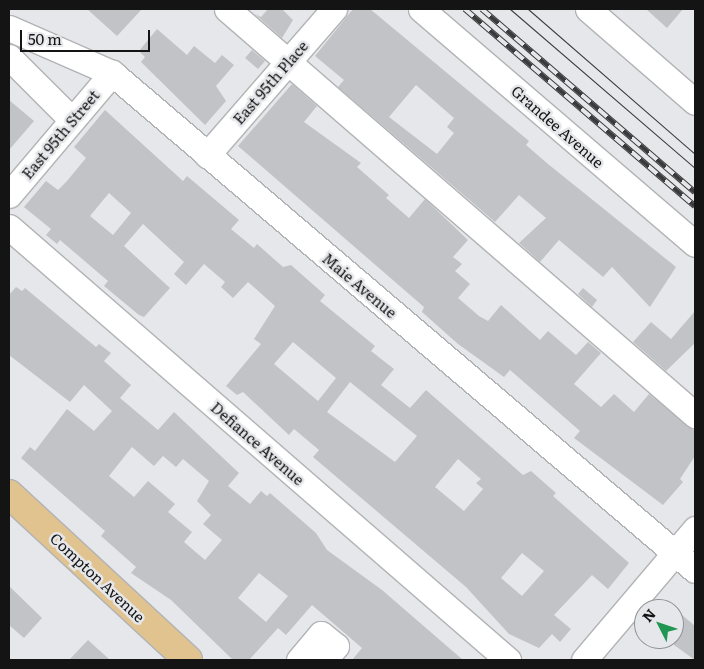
<!DOCTYPE html>
<html>
<head>
<meta charset="utf-8">
<style>
	body { margin:0 }
	#map { position:relative; width:704px; height:669px; overflow:hidden; background:#e6e7ea; font-family:Literata,serif }
	div>[style] { position:absolute }
	.building>* { inset:0; background:#c2c3c6 }
	.roads { filter:drop-shadow(1px 0 #b2b3b5) drop-shadow(-1px 0 #b2b3b5) drop-shadow(0 1px #b2b3b5) drop-shadow(0 -1px #b2b3b5) }
	.minor>* { height:25px; margin:-12.5px; padding:0 12.5px; transform-origin:12.5px; border-radius:12.5px; background:#fff }
	.major>* { height:28px; margin:-14px; padding:0 14px; transform-origin:14px; border-radius:14px; background:#e0c38f }
	.tram>* { height:1px; margin:-0.5px; padding:0 0.5px; transform-origin:0.5px; border-radius:0.5px; background:#3b3b3d }
	.rail>* { height:5.5px; margin-top:-2.75px; transform-origin:0; background:repeating-linear-gradient(90deg,#e6e7ea 0 11px,#3b3b3d 0 22px); box-sizing:border-box; border-block:1px solid #3b3b3d }
	span { translate:-50% -50%; white-space:nowrap; text-align:center; line-height:1.15; -webkit-text-stroke:5px #e6e7ea; paint-order:stroke }
	.street-label { font-size:15px; color:#141415 }
	.frame { position:absolute; inset:0; border:10px solid #141415; pointer-events:none }
	.north { position:absolute; left:634px; top:599px; width:50px; height:50px; box-sizing:border-box; background:#e6e7ea; border:1px solid #929395; border-radius:50%; rotate:311deg; font-size:14px; font-weight:700; line-height:20px; text-align:center; color:#141415 }
	.north::after { content:''; display:block; margin:auto; width:18px; height:22px; background:#219652; clip-path:polygon(50% 0,100% 100%,50% 72%,0 100%) }
	.scale { position:absolute; left:20px; top:30px; width:130px; height:22px; box-sizing:border-box; border:2px solid #141415; border-top:0; padding-left:6px; font-size:15px; line-height:18px; white-space:nowrap; color:#141415; -webkit-text-stroke:4px #e6e7ea; paint-order:stroke }
</style>
</head>
<body>
<div id="map">
	<div class="building">
		<div style="clip-path:polygon(87px 9px,142px 9px,117px 36px)"></div>
		<div style="clip-path:polygon(268px 9px,282px 9px,293px 20px,282px 38px,255px 14px,261px 17px)"></div>
		<div style="clip-path:polygon(evenodd,353px 9px,370px 9px,529px 141px,526px 145px,548px 164px,676px 267px,650px 307px,612px 267px,603px 277px,559px 240px,540px 262px,519px 243px,546px 218px,519px 195px,495px 222px,338px 87px,344px 80px,315px 56px,353px 9px,416px 85px,454px 118px,447px 127px,454px 133px,437px 154px,389px 117px,416px 85px)"></div>
		<div style="clip-path:polygon(646px 9px,683px 9px,667px 28px)"></div>
		<div style="clip-path:polygon(157px 29px,187px 55px,194px 46px,215px 63px,222px 55px,234px 65px,216px 86px,226px 101px,205px 125px,141px 62px,145px 57px,139px 51px)"></div>
		<div style="clip-path:polygon(252px 50px,265px 61px,258px 69px,245px 58px)"></div>
		<div style="clip-path:polygon(292px 84px,317px 106px,304px 122px,361px 163px,357px 167px,389px 195px,386px 198px,409px 218px,425px 199px,468px 240px,453px 257px,462px 264px,455px 271px,470px 284px,458px 298px,479px 316px,488px 321px,501px 305px,540px 340px,548px 331px,576px 355px,588px 342px,601px 353px,574px 384px,601px 407px,614px 394px,634px 412px,649px 394px,695px 431px,695px 456px,680px 479px,683px 482px,663px 505px,574px 438px,580px 431px,510px 370px,504px 377px,458px 344px,422px 312px,424px 307px,238px 146px)"></div>
		<div style="clip-path:polygon(9px 100px,34px 121px,9px 150px)"></div>
		<div style="clip-path:polygon(evenodd,105px 110px,183px 181px,187px 176px,239px 220px,231px 229px,254px 248px,257px 244px,283px 267px,291px 265px,325px 295px,320px 301px,375px 346px,371px 351px,394px 369px,381px 385px,410px 408px,426px 390px,523px 475px,531px 471px,556px 493px,553px 496px,629px 563px,608px 589px,592px 575px,554px 615px,571px 629px,560px 642px,552px 634px,539px 648px,509px 634px,466px 587px,313px 457px,319px 450px,294px 429px,289px 435px,243px 392px,237px 395px,226px 386px,261px 344px,254px 339px,275px 306px,248px 282px,233px 298px,221px 287px,225px 282px,204px 264px,186px 285px,174px 274px,184px 262px,143px 224px,124px 246px,170px 288px,144px 317px,139px 315px,104px 286px,108px 281px,60px 240px,57px 244px,46px 235px,51px 229px,24px 207px,46px 181px,58px 190px,67px 181px,86px 158px,74px 147px,105px 110px,109px 193px,131px 213px,113px 235px,90px 216px,109px 193px,105px 110px,293px 342px,336px 378px,318px 401px,274px 364px,293px 342px,105px 110px,350px 382px,417px 436px,395px 462px,327px 412px,350px 382px,105px 110px,458px 459px,481px 479px,476px 483px,483px 489px,464px 511px,435px 487px,458px 459px,105px 110px,522px 553px,544px 571px,522px 596px,501px 578px,522px 553px)"></div>
		<div style="clip-path:polygon(evenodd,16px 287px,22px 291px,25px 288px,96px 347px,99px 344px,111px 353px,104px 361px,131px 385px,120px 398px,158px 430px,174px 412px,239px 473px,228px 486px,250px 504px,261px 491px,267px 496px,270px 493px,316px 533px,327px 550px,382px 590px,463px 660px,352px 660px,362px 648px,312px 605px,286px 635px,278px 628px,249px 660px,233px 660px,171px 600px,131px 573px,136px 567px,101px 536px,105px 531px,21px 458px,30px 447px,35px 451px,67px 409px,94px 431px,112px 411px,84px 385px,70px 402px,9px 355px,9px 295px,16px 287px,132px 447px,154px 466px,163px 456px,176px 467px,183px 459px,209px 481px,197px 501px,211px 515px,203px 524px,222px 540px,205px 560px,184px 542px,192px 532px,168px 512px,175px 504px,148px 481px,134px 497px,109px 476px,132px 447px,16px 287px,259px 573px,288px 596px,266px 622px,238px 598px,259px 573px)"></div>
		<div style="clip-path:polygon(583px 288px,597px 300px,592px 307px,578px 294px)"></div>
		<div style="clip-path:polygon(695px 311px,695px 343px,666px 371px,633px 342px,651px 322px,671px 339px)"></div>
		<div style="clip-path:polygon(9px 586px,42px 618px,24px 638px,9px 625px)"></div>
		<div style="clip-path:polygon(674px 608px,695px 626px,695px 660px,674px 645px)"></div>
		<div style="clip-path:polygon(88px 640px,110px 660px,69px 660px)"></div>
	</div>
	<div class="roads">
		<div class="minor">
			<div style="left:227px;top:9px;width:620px;rotate:40.94deg"></div>
			<div style="left:421px;top:9px;width:361px;rotate:40.6deg"></div>
			<div style="left:588px;top:9px;width:142px;rotate:41deg"></div>
			<div style="left:9px;top:28px;width:112px;rotate:23.6deg"></div>
			<div style="left:112px;top:73px;width:766px;rotate:40.45deg"></div>
			<div style="left:9px;top:57px;width:89px;rotate:45deg"></div>
			<div style="left:207px;top:155px;width:194px;rotate:-49deg"></div>
			<div style="left:9px;top:195px;width:160px;rotate:-49.8deg"></div>
			<div style="left:9px;top:227px;width:661px;rotate:40.95deg"></div>
			<div style="left:299px;top:660px;width:34px;rotate:-50deg"></div>
			<div style="left:321px;top:634px;width:19px;rotate:39deg"></div>
			<div style="left:336px;top:646px;width:18px;rotate:131deg"></div>
			<div style="left:584px;top:660px;width:172px;rotate:-49.7deg"></div>
		</div>
		<div class="major">
			<div style="left:9px;top:494px;width:244px;rotate:42.8deg"></div>
		</div>
	</div>
	<div class="tram">
		<div style="left:510px;top:9px;width:244px;rotate:40.7deg"></div>
		<div style="left:528px;top:9px;width:221px;rotate:41deg"></div>
	</div>
	<div class="rail">
		<div style="left:465px;top:9px;width:303px;rotate:40.6deg"></div>
		<div style="left:482px;top:9px;width:281px;rotate:40.7deg"></div>
	</div>
	<div class="street-label">
		<span style="left:270px;top:82px;rotate:-49deg">East 95th Place</span>
		<span style="left:558px;top:126px;rotate:41deg">Grandee Avenue</span>
		<span style="left:60px;top:134px;rotate:-50deg">East 95th Street</span>
		<span style="left:360px;top:285px;rotate:40deg">Maie Avenue</span>
		<span style="left:258px;top:443px;rotate:41deg">Defiance Avenue</span>
		<span style="left:98px;top:577px;rotate:43deg">Compton Avenue</span>
	</div>
	<div class="frame"></div>
	<div class="north">N</div>
	<div class="scale">50 m</div>
</div>
</body>
</html>
